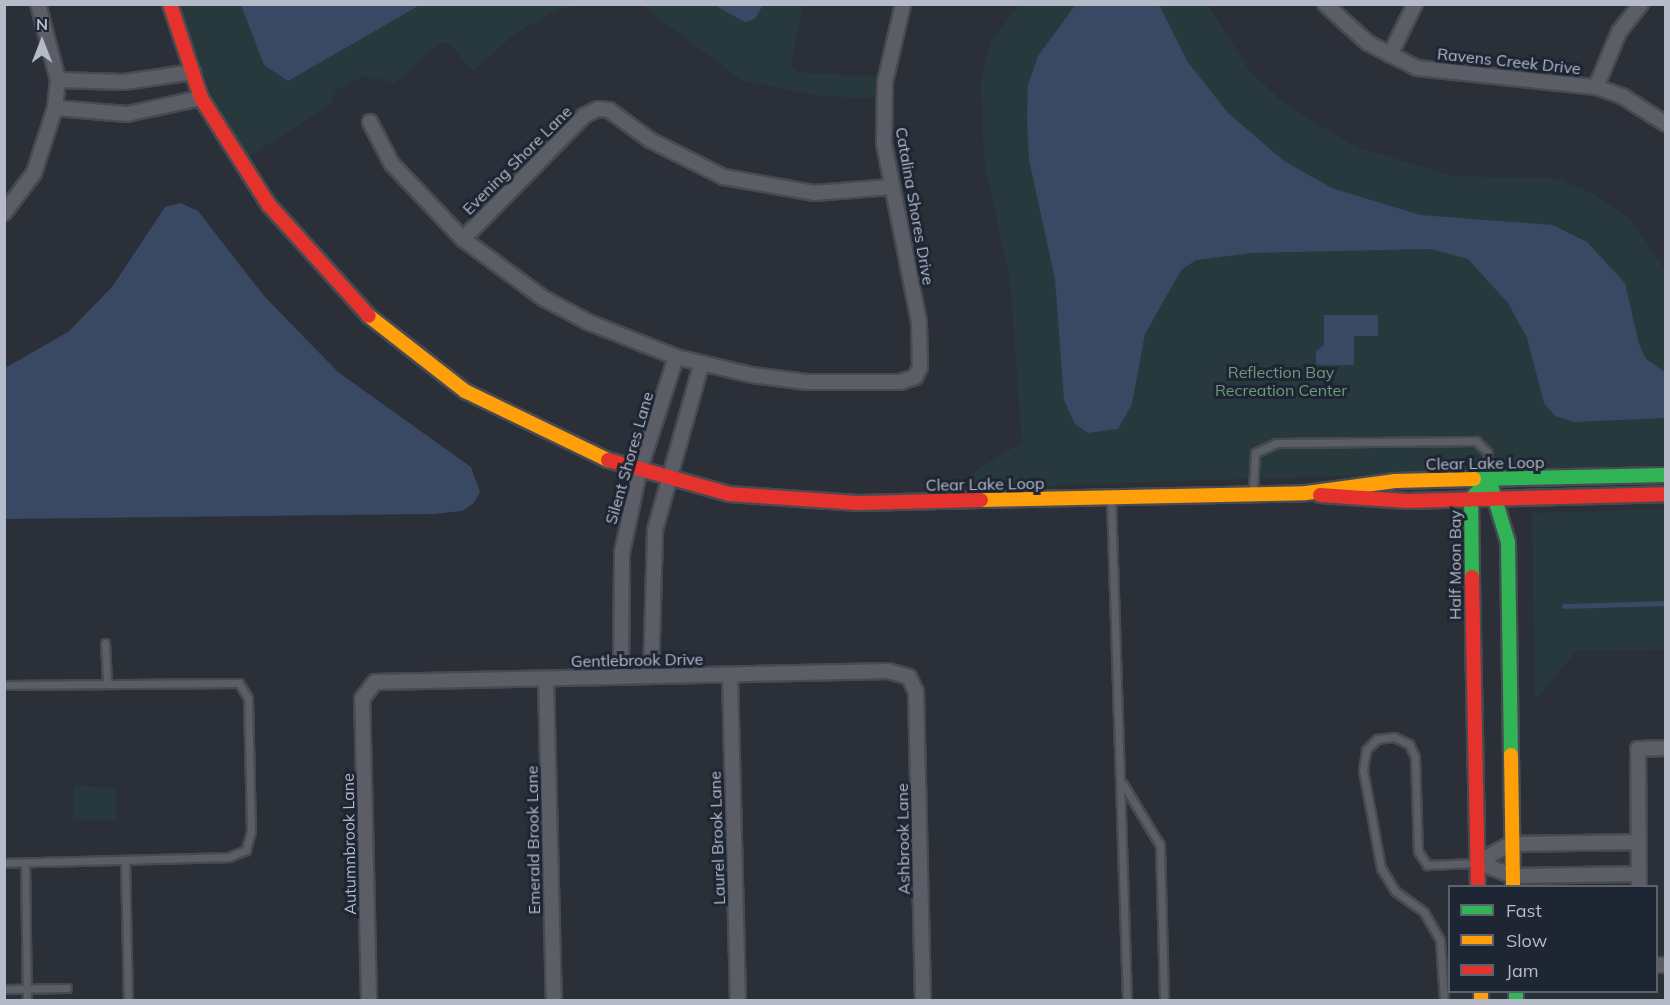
<!DOCTYPE html>
<html>
<head>
<meta charset="utf-8">
<style>
	body { margin:0 }
	#map { position:relative; width:1670px; height:1005px; overflow:hidden; background:#2b2f38; font-family:Mulish,sans-serif }
	div>[style] { position:absolute }
	.green>* { inset:0; background:#28393e }
	.water>* { inset:0; background:#394863 }
	.stream>* { height:4.5px; margin:-2.25px; padding:0 2.25px; transform-origin:2.25px; border-radius:2.25px; background:#394863 }
	.roads { filter:drop-shadow(2px 0 #474a51) drop-shadow(-2px 0 #474a51) drop-shadow(0 2px #474a51) drop-shadow(0 -2px #474a51) }
	.lane>* { height:7px; margin:-3.5px; padding:0 3.5px; transform-origin:3.5px; border-radius:3.5px; background:#5b5e66 }
	.street>* { height:14px; margin:-7px; padding:0 7px; transform-origin:7px; border-radius:7px; background:#5b5e66 }
	.fast>* { height:14px; margin:-7px; padding:0 7px; transform-origin:7px; border-radius:7px; background:#30b455 }
	.slow>* { height:14px; margin:-7px; padding:0 7px; transform-origin:7px; border-radius:7px; background:#ff9f0a }
	.jam>* { height:14px; margin:-7px; padding:0 7px; transform-origin:7px; border-radius:7px; background:#e5322d }
	span { translate:-50% -50%; white-space:nowrap; text-align:center; line-height:1.15; -webkit-text-stroke:6px #1e2533; paint-order:stroke }
	.street-label { font-size:16px; color:#b5bbc9 }
	.park-label { font-size:16px; color:#6c9a7a }
	.frame { position:absolute; inset:0; border:6px solid #b5bbc9; pointer-events:none }
	.legend { position:absolute; left:1448px; top:885px; width:210px; height:108px; box-sizing:border-box; background:#1e2533; border:2px solid #5a616f; margin:0; padding:8px 10px; list-style:none; font-size:18px; color:#b5bbc9 }
	.legend li { display:flex; align-items:center; gap:12px; height:30px }
	.legend b { width:30px; border:2px solid #5a616f }
	.north { position:absolute; left:12px; top:12px; width:60px; height:60px; -webkit-text-stroke:4px #1e2533; paint-order:stroke; rotate:0deg; font-size:16px; font-weight:700; line-height:24px; text-align:center; color:#b5bbc9 }
	.north::after { content:''; display:block; margin:auto; width:21px; height:27px; background:#b5bbc9; clip-path:polygon(50% 0,100% 100%,50% 72%,0 100%) }
</style>
</head>
<body>
<div id="map">
	<div class="green">
		<div style="clip-path:polygon(178px 5px,589px 5px,558px 9px,516px 33px,473px 71px,449px 43px,439px 43px,395px 83px,367px 76px,351px 81px,336px 91px,329px 106px,248px 157px,212px 94px)"></div>
		<div style="clip-path:polygon(641px 5px,803px 5px,791px 65px,797px 72px,876px 77px,874px 98px,818px 96px,742px 80px)"></div>
		<div style="clip-path:polygon(1019px 5px,1208px 5px,1249px 70px,1288px 107px,1357px 147px,1453px 176px,1558px 179px,1594px 194px,1630px 218px,1665px 270px,1665px 465px,969px 488px,968px 476px,1022px 442px,1010px 280px,984px 161px,981px 84px,990px 43px)"></div>
		<div style="clip-path:polygon(1665px 509px,1665px 650px,1576px 651px,1535px 701px,1532px 513px)"></div>
		<div style="clip-path:polygon(74px 786px,116px 788px,117px 821px,73px 820px)"></div>
	</div>
	<div class="water">
		<div style="clip-path:polygon(1076px 4px,1159px 5px,1187px 61px,1228px 113px,1284px 161px,1332px 188px,1420px 215px,1553px 225px,1587px 242px,1625px 283px,1639px 344px,1646px 359px,1665px 372px,1665px 418px,1573px 422px,1555px 416px,1544px 403px,1527px 338px,1508px 303px,1468px 259px,1431px 249px,1252px 253px,1196px 260px,1181px 270px,1145px 334px,1132px 404px,1118px 429px,1088px 433px,1075px 424px,1064px 400px,1055px 279px,1029px 160px,1027px 117px,1028px 85px,1038px 56px)"></div>
		<div style="clip-path:polygon(241px 5px,420px 5px,288px 81px,264px 65px)"></div>
		<div style="clip-path:polygon(714px 5px,763px 4px,763px 5px,755px 19px,745px 22px)"></div>
		<div style="clip-path:polygon(181px 203px,198px 211px,264px 296px,338px 372px,471px 467px,480px 492px,474px 503px,462px 511px,434px 514px,5px 519px,5px 368px,68px 332px,112px 287px,165px 207px)"></div>
		<div style="clip-path:polygon(1324px 315px,1378px 315px,1378px 336px,1354px 336px,1354px 365px,1316px 365px,1316px 351px,1324px 345px)"></div>
	</div>
	<div class="stream">
		<div style="left:1564px;top:606px;width:102px;rotate:-1.7deg"></div>
	</div>
	<div class="roads">
		<div class="lane">
			<div style="left:1253px;top:491px;width:38px;rotate:-87deg"></div>
			<div style="left:1255px;top:453px;width:23px;rotate:-25deg"></div>
			<div style="left:1276px;top:443px;width:200px;rotate:-0.6deg"></div>
			<div style="left:1476px;top:441px;width:16px;rotate:45deg"></div>
			<div style="left:1487px;top:452px;width:25px;rotate:85deg"></div>
			<div style="left:1111px;top:499px;width:501px;rotate:88.17deg"></div>
			<div style="left:105px;top:643px;width:39px;rotate:87deg"></div>
			<div style="left:4px;top:685px;width:235px;rotate:-0.5deg"></div>
			<div style="left:239px;top:683px;width:17px;rotate:59deg"></div>
			<div style="left:248px;top:698px;width:133px;rotate:88.7deg"></div>
			<div style="left:251px;top:831px;width:20px;rotate:105deg"></div>
			<div style="left:246px;top:850px;width:18px;rotate:158deg"></div>
			<div style="left:229px;top:857px;width:225px;rotate:178.5deg"></div>
			<div style="left:1123px;top:784px;width:71px;rotate:58.8deg"></div>
			<div style="left:1160px;top:845px;width:155px;rotate:88.5deg"></div>
			<div style="left:125px;top:860px;width:140px;rotate:88.8deg"></div>
			<div style="left:25px;top:862px;width:138px;rotate:89.2deg"></div>
			<div style="left:4px;top:989px;width:63px;rotate:-0.9deg"></div>
			<div style="left:1444px;top:1000px;width:60px;rotate:-93.8deg"></div>
			<div style="left:1440px;top:940px;width:32px;rotate:-120deg"></div>
			<div style="left:1424px;top:912px;width:36px;rotate:-144deg"></div>
			<div style="left:1395px;top:891px;width:27px;rotate:-121deg"></div>
			<div style="left:1381px;top:868px;width:100px;rotate:-100.4deg"></div>
			<div style="left:1363px;top:770px;width:20px;rotate:-81deg"></div>
			<div style="left:1366px;top:750px;width:16px;rotate:-45deg"></div>
			<div style="left:1377px;top:739px;width:17px;rotate:-7deg"></div>
			<div style="left:1394px;top:737px;width:17px;rotate:25deg"></div>
			<div style="left:1409px;top:744px;width:14px;rotate:65deg"></div>
			<div style="left:1415px;top:757px;width:94px;rotate:88.2deg"></div>
			<div style="left:1418px;top:851px;width:17px;rotate:57deg"></div>
			<div style="left:1427px;top:865px;width:48px;rotate:-2.4deg"></div>
		</div>
		<div class="street">
			<div style="left:1325px;top:4px;width:58px;rotate:42.2deg"></div>
			<div style="left:1368px;top:43px;width:55px;rotate:27deg"></div>
			<div style="left:1417px;top:68px;width:180px;rotate:6.1deg"></div>
			<div style="left:1596px;top:87px;width:28px;rotate:19deg"></div>
			<div style="left:1622px;top:96px;width:52px;rotate:32.5deg"></div>
			<div style="left:1390px;top:55px;width:57px;rotate:-63.9deg"></div>
			<div style="left:58px;top:80px;width:66px;rotate:1.7deg"></div>
			<div style="left:124px;top:82px;width:70px;rotate:-8.2deg"></div>
			<div style="left:1596px;top:87px;width:60px;rotate:-67.3deg"></div>
			<div style="left:1619px;top:32px;width:36px;rotate:-52deg"></div>
			<div style="left:55px;top:108px;width:72px;rotate:4.8deg"></div>
			<div style="left:127px;top:114px;width:76px;rotate:-12.2deg"></div>
			<div style="left:370px;top:122px;width:47px;rotate:62.4deg"></div>
			<div style="left:392px;top:164px;width:103px;rotate:46.6deg"></div>
			<div style="left:463px;top:239px;width:99px;rotate:36.4deg"></div>
			<div style="left:543px;top:298px;width:51px;rotate:28.1deg"></div>
			<div style="left:588px;top:322px;width:95px;rotate:21.7deg"></div>
			<div style="left:676px;top:357px;width:78px;rotate:13.3deg"></div>
			<div style="left:752px;top:375px;width:55px;rotate:7.3deg"></div>
			<div style="left:807px;top:382px;width:93px"></div>
			<div style="left:900px;top:382px;width:16px;rotate:-18deg"></div>
			<div style="left:915px;top:377px;width:11px;rotate:-63deg"></div>
			<div style="left:920px;top:367px;width:45px;rotate:-91.3deg"></div>
			<div style="left:919px;top:322px;width:182px;rotate:-101.1deg"></div>
			<div style="left:884px;top:143px;width:61px;rotate:-89.1deg"></div>
			<div style="left:885px;top:82px;width:80px;rotate:-77deg"></div>
			<div style="left:4px;top:213px;width:50px;rotate:-53.1deg"></div>
			<div style="left:34px;top:173px;width:68px;rotate:-72.1deg"></div>
			<div style="left:55px;top:108px;width:28px;rotate:-84deg"></div>
			<div style="left:58px;top:80px;width:79px;rotate:-104.7deg"></div>
			<div style="left:463px;top:239px;width:174px;rotate:-45.5deg"></div>
			<div style="left:585px;top:115px;width:14px;rotate:-25deg"></div>
			<div style="left:598px;top:109px;width:11px;rotate:5deg"></div>
			<div style="left:609px;top:110px;width:51px;rotate:36.2deg"></div>
			<div style="left:650px;top:140px;width:83px;rotate:26.6deg"></div>
			<div style="left:724px;top:177px;width:91px;rotate:10.1deg"></div>
			<div style="left:814px;top:193px;width:77px;rotate:-4.5deg"></div>
			<div style="left:730px;top:675px;width:325px;rotate:88.6deg"></div>
			<div style="left:621px;top:676px;width:123px;rotate:-89.5deg"></div>
			<div style="left:622px;top:553px;width:83px;rotate:-78.1deg"></div>
			<div style="left:639px;top:472px;width:121px;rotate:-72.2deg"></div>
			<div style="left:651px;top:676px;width:146px;rotate:-88.4deg"></div>
			<div style="left:655px;top:530px;width:171px;rotate:-74.4deg"></div>
			<div style="left:546px;top:679px;width:321px;rotate:88.6deg"></div>
			<div style="left:1478px;top:862px;width:38px;rotate:-29deg"></div>
			<div style="left:1511px;top:844px;width:128px;rotate:-0.9deg"></div>
			<div style="left:1478px;top:862px;width:38px;rotate:22deg"></div>
			<div style="left:1513px;top:876px;width:125px;rotate:-0.9deg"></div>
			<div style="left:1639px;top:886px;width:137px;rotate:-90.4deg"></div>
			<div style="left:1638px;top:749px;width:28px;rotate:-2deg"></div>
			<div style="left:1656px;top:965px;width:10px"></div>
			<div style="left:369px;top:1000px;width:301px;rotate:-91.3deg"></div>
			<div style="left:362px;top:699px;width:21px;rotate:-53deg"></div>
			<div style="left:375px;top:682px;width:513px;rotate:-1.23deg"></div>
			<div style="left:888px;top:671px;width:22px;rotate:16deg"></div>
			<div style="left:909px;top:677px;width:17px;rotate:65deg"></div>
			<div style="left:916px;top:692px;width:308px;rotate:88.7deg"></div>
		</div>
		<div class="fast">
			<div style="left:1474px;top:479px;width:192px;rotate:-1.2deg"></div>
			<div style="left:1472px;top:577px;width:78px;rotate:-90.7deg"></div>
			<div style="left:1471px;top:499px;width:27px;rotate:-48deg"></div>
			<div style="left:1489px;top:479px;width:66px;rotate:73.2deg"></div>
			<div style="left:1508px;top:542px;width:213px;rotate:89.2deg"></div>
			<div style="left:1516px;top:992px;width:8px;rotate:90deg"></div>
		</div>
		<div class="slow">
			<div style="left:369px;top:316px;width:122px;rotate:38deg"></div>
			<div style="left:465px;top:391px;width:159px;rotate:25.8deg"></div>
			<div style="left:981px;top:500px;width:325px;rotate:-1.2deg"></div>
			<div style="left:1306px;top:493px;width:90px;rotate:-7.7deg"></div>
			<div style="left:1395px;top:481px;width:79px;rotate:-1.5deg"></div>
			<div style="left:1511px;top:755px;width:131px;rotate:89.1deg"></div>
			<div style="left:1481px;top:992px;width:8px;rotate:90deg"></div>
		</div>
		<div class="jam">
			<div style="left:170px;top:4px;width:99px;rotate:71.7deg"></div>
			<div style="left:201px;top:98px;width:127px;rotate:57.6deg"></div>
			<div style="left:269px;top:205px;width:149px;rotate:48deg"></div>
			<div style="left:608px;top:460px;width:126px;rotate:15.7deg"></div>
			<div style="left:729px;top:494px;width:129px;rotate:4deg"></div>
			<div style="left:858px;top:503px;width:123px;rotate:-1.4deg"></div>
			<div style="left:1320px;top:495px;width:87px;rotate:3.9deg"></div>
			<div style="left:1407px;top:501px;width:259px;rotate:-1.5deg"></div>
			<div style="left:1472px;top:577px;width:309px;rotate:88.9deg"></div>
		</div>
	</div>
	<div class="street-label">
		<span style="left:1509px;top:61px;rotate:6deg">Ravens Creek Drive</span>
		<span style="left:517px;top:160px;rotate:-45deg">Evening Shore Lane</span>
		<span style="left:915px;top:206px;rotate:80deg">Catalina Shores Drive</span>
		<span style="left:629px;top:458px;rotate:-74deg">Silent Shores Lane</span>
		<span style="left:1485px;top:463px;rotate:-1deg">Clear Lake Loop</span>
		<span style="left:985px;top:484px;rotate:-1deg">Clear Lake Loop</span>
		<span style="left:1455px;top:565px;rotate:-90deg">Half Moon Bay</span>
		<span style="left:637px;top:660px;rotate:-1deg">Gentlebrook Drive</span>
		<span style="left:717px;top:838px;rotate:-92deg">Laurel Brook Lane</span>
		<span style="left:903px;top:839px;rotate:-91deg">Ashbrook Lane</span>
		<span style="left:533px;top:840px;rotate:-91deg">Emerald Brook Lane</span>
		<span style="left:349px;top:844px;rotate:-91deg">Autumnbrook Lane</span>
	</div>
	<div class="park-label">
		<span style="left:1281px;top:381px">Reflection Bay<br>Recreation Center</span>
	</div>
	<div class="frame"></div>
	<ul class="legend">
	<li><b style="height:8px;background:#30b455"></b>Fast</li>
	<li><b style="height:8px;background:#ff9f0a"></b>Slow</li>
	<li><b style="height:8px;background:#e5322d"></b>Jam</li>
	</ul>
	<div class="north">N</div>
</div>
</body>
</html>
